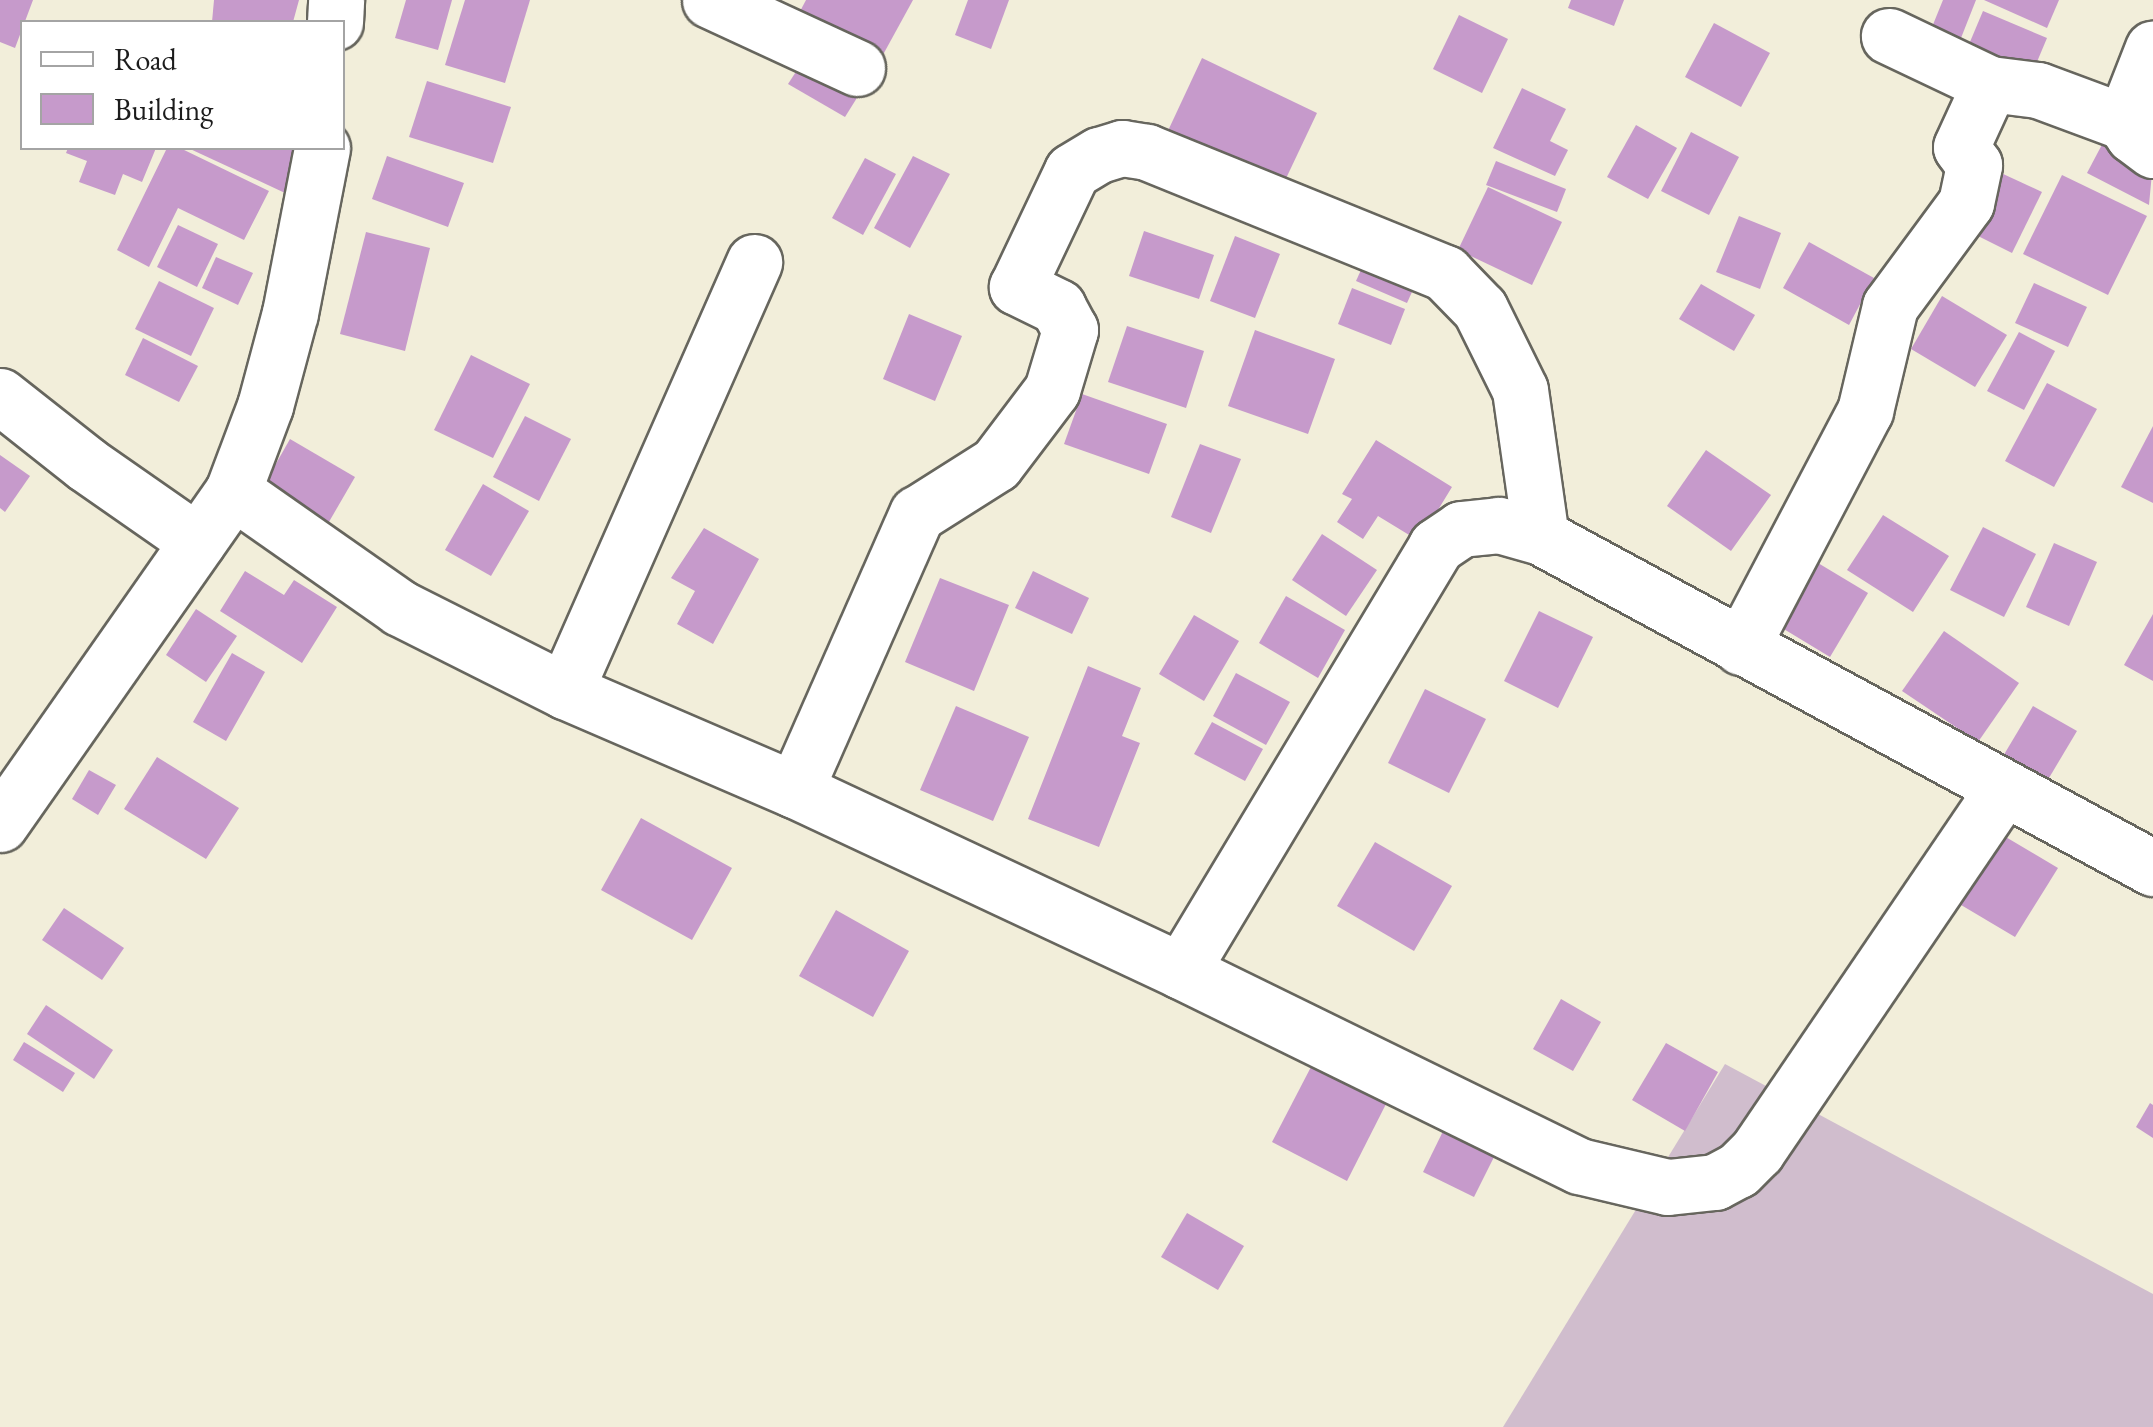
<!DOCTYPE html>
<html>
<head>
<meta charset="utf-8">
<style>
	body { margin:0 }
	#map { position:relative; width:2153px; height:1427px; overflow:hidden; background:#f2eeda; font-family:"EB Garamond",serif }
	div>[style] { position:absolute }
	.industrial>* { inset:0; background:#d0bdcd }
	.building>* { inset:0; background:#c69acb }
	.roads { filter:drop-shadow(2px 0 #67665e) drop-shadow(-2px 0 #67665e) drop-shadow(0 2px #67665e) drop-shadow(0 -2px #67665e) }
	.minor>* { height:55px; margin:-27.5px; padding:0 27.5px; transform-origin:27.5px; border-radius:27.5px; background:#fff }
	span { translate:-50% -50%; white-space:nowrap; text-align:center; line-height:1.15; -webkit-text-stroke:9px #fff; paint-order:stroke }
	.legend { position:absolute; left:20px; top:20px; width:325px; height:130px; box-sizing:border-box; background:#fff; border:2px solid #a4a4a4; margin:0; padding:12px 18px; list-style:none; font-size:30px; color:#1c1c1c }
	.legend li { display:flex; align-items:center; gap:20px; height:50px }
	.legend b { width:50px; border:2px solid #a4a4a4 }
</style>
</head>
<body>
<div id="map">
	<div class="industrial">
		<div style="clip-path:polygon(1725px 1064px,2153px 1294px,2153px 1427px,1503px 1427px)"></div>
	</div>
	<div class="building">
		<div style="clip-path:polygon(0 0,33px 0,15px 48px,0 42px)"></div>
		<div style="clip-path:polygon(214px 0,299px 0,293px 22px,212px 22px)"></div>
		<div style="clip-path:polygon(406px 0,452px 0,438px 50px,395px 38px)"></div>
		<div style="clip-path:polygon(465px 0,530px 0,505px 83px,445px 65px)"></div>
		<div style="clip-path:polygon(806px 0,913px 0,879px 62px,796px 19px)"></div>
		<div style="clip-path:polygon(968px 0,1009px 0,991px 49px,955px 35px)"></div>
		<div style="clip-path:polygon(1571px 0,1624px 0,1614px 26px,1568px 8px)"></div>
		<div style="clip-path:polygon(1943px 0,1976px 0,1961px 38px,1932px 27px)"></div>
		<div style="clip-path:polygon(1984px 0,2059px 0,2047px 28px)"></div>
		<div style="clip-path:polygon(1983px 11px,2047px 38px,2031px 76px,1967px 49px)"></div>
		<div style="clip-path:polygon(1459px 15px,1508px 39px,1482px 93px,1433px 69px)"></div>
		<div style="clip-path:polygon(1714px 23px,1770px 53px,1741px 107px,1685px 77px)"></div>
		<div style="clip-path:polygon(1202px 58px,1317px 113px,1281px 189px,1166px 135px)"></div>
		<div style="clip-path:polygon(803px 61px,860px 93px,845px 117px,788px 84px)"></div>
		<div style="clip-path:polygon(427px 81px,511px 107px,493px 163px,409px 137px)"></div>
		<div style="clip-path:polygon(1522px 88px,1566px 109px,1550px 141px,1568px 150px,1555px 176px,1493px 148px)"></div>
		<div style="clip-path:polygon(1636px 125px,1677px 148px,1648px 199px,1607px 177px)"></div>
		<div style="clip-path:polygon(1691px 132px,1739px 157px,1709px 215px,1661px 191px)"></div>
		<div style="clip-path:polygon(2106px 137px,2153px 162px,2149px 205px,2087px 173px)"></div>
		<div style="clip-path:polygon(68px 148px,156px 148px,142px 182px,123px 174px,115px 195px,79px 182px,87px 161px,66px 153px)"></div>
		<div style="clip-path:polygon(167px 148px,180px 148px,269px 191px,244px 240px,178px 208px,149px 267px,117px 250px)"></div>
		<div style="clip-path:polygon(188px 148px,301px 148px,306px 150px,285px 193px)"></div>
		<div style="clip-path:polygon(387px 156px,464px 183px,448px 227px,372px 199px)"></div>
		<div style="clip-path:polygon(913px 156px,950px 174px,910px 248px,874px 228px)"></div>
		<div style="clip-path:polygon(865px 158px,896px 174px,863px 235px,832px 218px)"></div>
		<div style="clip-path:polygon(1496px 161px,1566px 189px,1557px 212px,1486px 185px)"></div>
		<div style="clip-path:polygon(2001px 173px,2042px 192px,2012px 253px,1972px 233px)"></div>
		<div style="clip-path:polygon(2062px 175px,2147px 216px,2108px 295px,2023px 254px)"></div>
		<div style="clip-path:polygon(1488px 187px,1562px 222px,1532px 285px,1458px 250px)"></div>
		<div style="clip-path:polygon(1739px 216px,1781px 233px,1760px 289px,1716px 272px)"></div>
		<div style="clip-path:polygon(178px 225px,218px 244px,197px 287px,157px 267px)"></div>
		<div style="clip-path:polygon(1144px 231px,1214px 255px,1199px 299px,1129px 276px)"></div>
		<div style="clip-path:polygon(366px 232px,430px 248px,405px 351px,340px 334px)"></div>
		<div style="clip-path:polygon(1235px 236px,1280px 254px,1255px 318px,1210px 301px)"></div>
		<div style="clip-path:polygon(1809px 242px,1874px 278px,1849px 325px,1783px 288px)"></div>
		<div style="clip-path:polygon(216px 257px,253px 273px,238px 305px,202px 288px)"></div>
		<div style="clip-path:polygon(1365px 261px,1416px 283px,1407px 303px,1356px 281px)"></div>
		<div style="clip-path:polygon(159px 281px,214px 308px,191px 356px,135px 329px)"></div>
		<div style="clip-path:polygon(2034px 283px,2087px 307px,2068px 347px,2015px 323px)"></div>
		<div style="clip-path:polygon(1701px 284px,1755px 315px,1734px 351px,1679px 319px)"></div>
		<div style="clip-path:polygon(1352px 288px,1405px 309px,1391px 345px,1338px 324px)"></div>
		<div style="clip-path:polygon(1942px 296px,2007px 335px,1975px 387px,1911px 349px)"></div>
		<div style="clip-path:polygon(909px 314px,962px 336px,935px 401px,883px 379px)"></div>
		<div style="clip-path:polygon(1127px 326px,1204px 351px,1186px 408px,1108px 382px)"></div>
		<div style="clip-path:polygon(1255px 330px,1335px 359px,1308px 434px,1228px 406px)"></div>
		<div style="clip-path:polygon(2019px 332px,2055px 351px,2024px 410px,1987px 391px)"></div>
		<div style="clip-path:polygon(143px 338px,198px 366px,179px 402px,125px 375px)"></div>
		<div style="clip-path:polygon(471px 355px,530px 384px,493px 458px,434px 430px)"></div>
		<div style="clip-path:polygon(2047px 383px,2097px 409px,2054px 487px,2005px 461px)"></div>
		<div style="clip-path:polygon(1082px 394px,1167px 424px,1149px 474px,1064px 444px)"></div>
		<div style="clip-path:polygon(525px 416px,571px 439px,539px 501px,493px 477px)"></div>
		<div style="clip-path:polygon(2153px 426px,2153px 503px,2121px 487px)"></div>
		<div style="clip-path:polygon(290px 439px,355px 477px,326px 527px,261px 490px)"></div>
		<div style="clip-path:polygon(1376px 440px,1452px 487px,1419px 541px,1378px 516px,1363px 539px,1337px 522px,1352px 499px,1342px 494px)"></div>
		<div style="clip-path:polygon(1200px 444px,1241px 459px,1211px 533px,1171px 517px)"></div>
		<div style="clip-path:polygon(1706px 450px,1771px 495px,1731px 551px,1667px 506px)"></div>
		<div style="clip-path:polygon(0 455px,30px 476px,5px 512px,0 508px)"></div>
		<div style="clip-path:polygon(483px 484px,529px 511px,491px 576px,445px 550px)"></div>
		<div style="clip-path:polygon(1883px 515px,1949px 556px,1913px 612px,1847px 570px)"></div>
		<div style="clip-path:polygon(1983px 527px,2036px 554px,2004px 617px,1950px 590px)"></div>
		<div style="clip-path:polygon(704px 528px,759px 559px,713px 644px,677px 624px,695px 591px,671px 578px)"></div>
		<div style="clip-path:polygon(1322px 534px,1377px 570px,1346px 616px,1292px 580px)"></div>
		<div style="clip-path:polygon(2054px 543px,2097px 562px,2069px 626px,2026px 607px)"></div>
		<div style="clip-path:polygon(1813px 560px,1868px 593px,1830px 657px,1774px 623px)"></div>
		<div style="clip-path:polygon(245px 571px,284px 595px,294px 580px,337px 607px,302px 663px,220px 611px)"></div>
		<div style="clip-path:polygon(1033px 571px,1089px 598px,1072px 634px,1015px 608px)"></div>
		<div style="clip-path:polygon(940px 578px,1009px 605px,974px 691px,905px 662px)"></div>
		<div style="clip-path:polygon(1286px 596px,1345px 630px,1318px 678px,1259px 643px)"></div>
		<div style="clip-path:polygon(196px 609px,237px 636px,206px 682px,166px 655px)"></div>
		<div style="clip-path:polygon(1539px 611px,1593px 637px,1558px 708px,1504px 681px)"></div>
		<div style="clip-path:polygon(2153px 614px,2153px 681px,2124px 665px)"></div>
		<div style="clip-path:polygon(1194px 615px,1239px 641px,1204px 701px,1159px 674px)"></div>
		<div style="clip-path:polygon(1944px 631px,2019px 683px,1978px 742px,1902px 691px)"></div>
		<div style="clip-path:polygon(232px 653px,265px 672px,226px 741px,193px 722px)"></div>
		<div style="clip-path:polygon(1088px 666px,1141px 688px,1122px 736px,1140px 743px,1099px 847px,1028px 819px)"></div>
		<div style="clip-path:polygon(1236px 673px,1290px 702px,1266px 745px,1213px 716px)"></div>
		<div style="clip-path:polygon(1425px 689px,1486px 719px,1449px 793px,1388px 763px)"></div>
		<div style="clip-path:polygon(956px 706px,1029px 737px,993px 821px,920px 790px)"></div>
		<div style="clip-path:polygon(2033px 706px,2077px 731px,2040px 793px,1996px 768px)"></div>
		<div style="clip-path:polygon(1212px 722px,1263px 749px,1245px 781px,1194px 754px)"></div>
		<div style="clip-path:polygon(157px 757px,239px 808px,206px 859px,124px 809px)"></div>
		<div style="clip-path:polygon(89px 770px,116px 785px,98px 815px,72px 799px)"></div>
		<div style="clip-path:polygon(641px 818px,732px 868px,692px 940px,601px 890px)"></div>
		<div style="clip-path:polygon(1999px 833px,2058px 868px,2015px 937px,1956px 902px)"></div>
		<div style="clip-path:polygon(1375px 842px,1452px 886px,1414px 951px,1337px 906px)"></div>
		<div style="clip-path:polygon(64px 908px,124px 948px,102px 980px,42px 940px)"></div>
		<div style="clip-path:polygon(836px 910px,909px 951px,873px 1017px,799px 976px)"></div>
		<div style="clip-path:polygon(1561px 999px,1601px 1022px,1573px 1071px,1533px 1049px)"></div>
		<div style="clip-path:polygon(46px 1005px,113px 1050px,94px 1079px,27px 1034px)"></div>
		<div style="clip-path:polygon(24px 1042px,75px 1073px,63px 1092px,13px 1060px)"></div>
		<div style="clip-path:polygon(1666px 1043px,1718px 1072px,1685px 1131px,1632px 1100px)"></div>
		<div style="clip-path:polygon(1312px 1065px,1386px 1104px,1347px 1181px,1272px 1142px)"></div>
		<div style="clip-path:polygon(2150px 1103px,2153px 1105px,2153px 1138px,2136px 1127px)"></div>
		<div style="clip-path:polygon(1449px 1119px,1500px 1145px,1474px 1197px,1423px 1172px)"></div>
		<div style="clip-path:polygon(1187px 1213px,1244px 1246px,1218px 1290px,1161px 1257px)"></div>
	</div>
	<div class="roads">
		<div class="minor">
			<div style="left:710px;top:0;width:162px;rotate:24.8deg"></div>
			<div style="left:335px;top:22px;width:22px;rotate:-87deg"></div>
			<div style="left:1990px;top:84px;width:48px;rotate:7.1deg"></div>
			<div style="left:2038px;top:90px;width:92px;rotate:20.4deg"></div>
			<div style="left:2124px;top:122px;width:16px;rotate:55deg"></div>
			<div style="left:2133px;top:135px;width:25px;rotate:37deg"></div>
			<div style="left:2124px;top:122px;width:79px;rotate:-68.6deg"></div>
			<div style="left:0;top:396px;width:110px;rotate:38.3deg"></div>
			<div style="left:86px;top:464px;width:136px;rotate:34.9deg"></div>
			<div style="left:233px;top:491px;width:204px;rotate:35deg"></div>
			<div style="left:400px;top:608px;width:185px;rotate:26.7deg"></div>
			<div style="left:565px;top:691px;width:250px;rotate:23.3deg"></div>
			<div style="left:795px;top:790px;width:426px;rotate:25.1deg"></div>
			<div style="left:1181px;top:971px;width:443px;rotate:26.1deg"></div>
			<div style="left:1579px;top:1166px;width:91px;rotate:13.3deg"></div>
			<div style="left:1668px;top:1187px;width:47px;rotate:-6.1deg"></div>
			<div style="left:1715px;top:1182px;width:26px;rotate:-28deg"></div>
			<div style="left:1738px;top:1170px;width:27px;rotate:-45deg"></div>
			<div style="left:1757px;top:1151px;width:438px;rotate:-55.8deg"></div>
			<div style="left:1741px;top:647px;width:267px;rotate:-62.3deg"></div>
			<div style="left:1865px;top:411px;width:108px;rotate:-76.6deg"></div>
			<div style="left:1890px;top:306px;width:128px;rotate:-53.6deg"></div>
			<div style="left:1966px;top:203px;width:39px;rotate:-78deg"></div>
			<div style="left:1974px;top:165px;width:22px;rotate:-126deg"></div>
			<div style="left:1961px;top:147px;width:69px;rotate:-65.3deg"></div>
			<div style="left:1990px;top:84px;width:112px;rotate:-154.6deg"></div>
			<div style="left:565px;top:691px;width:469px;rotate:-66.2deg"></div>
			<div style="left:795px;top:790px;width:302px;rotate:-66.2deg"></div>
			<div style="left:917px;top:514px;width:93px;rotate:-32.3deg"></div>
			<div style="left:996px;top:464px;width:93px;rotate:-52.9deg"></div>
			<div style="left:1052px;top:390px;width:63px;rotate:-73.3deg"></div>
			<div style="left:1070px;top:330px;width:26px;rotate:-118deg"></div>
			<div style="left:1058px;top:307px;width:46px;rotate:-154deg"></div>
			<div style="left:1017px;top:287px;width:128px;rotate:-64.6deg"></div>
			<div style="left:1072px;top:171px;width:31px;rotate:-31deg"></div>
			<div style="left:1099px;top:155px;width:24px;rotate:-17deg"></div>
			<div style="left:1122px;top:148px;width:25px;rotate:9deg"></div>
			<div style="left:1147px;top:152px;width:322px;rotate:22.1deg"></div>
			<div style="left:1445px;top:273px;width:50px;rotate:45.8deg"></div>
			<div style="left:1480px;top:309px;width:90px;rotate:63.7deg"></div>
			<div style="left:1520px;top:390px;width:148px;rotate:81.9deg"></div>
			<div style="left:0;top:824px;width:406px;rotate:-55deg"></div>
			<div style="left:233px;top:491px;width:91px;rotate:-69.4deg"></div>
			<div style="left:265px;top:406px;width:96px;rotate:-75deg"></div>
			<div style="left:290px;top:313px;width:168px;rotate:-79deg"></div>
			<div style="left:1181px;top:971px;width:496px;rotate:-59deg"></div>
			<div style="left:1436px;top:546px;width:30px;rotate:-34deg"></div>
			<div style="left:1461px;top:529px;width:38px;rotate:-6deg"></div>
			<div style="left:1499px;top:525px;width:44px;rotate:15.9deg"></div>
			<div style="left:1541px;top:537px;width:696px;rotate:28.41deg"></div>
		</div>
	</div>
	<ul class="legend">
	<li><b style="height:12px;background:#fff"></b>Road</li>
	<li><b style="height:28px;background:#c69acb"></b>Building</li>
	</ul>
</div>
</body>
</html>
